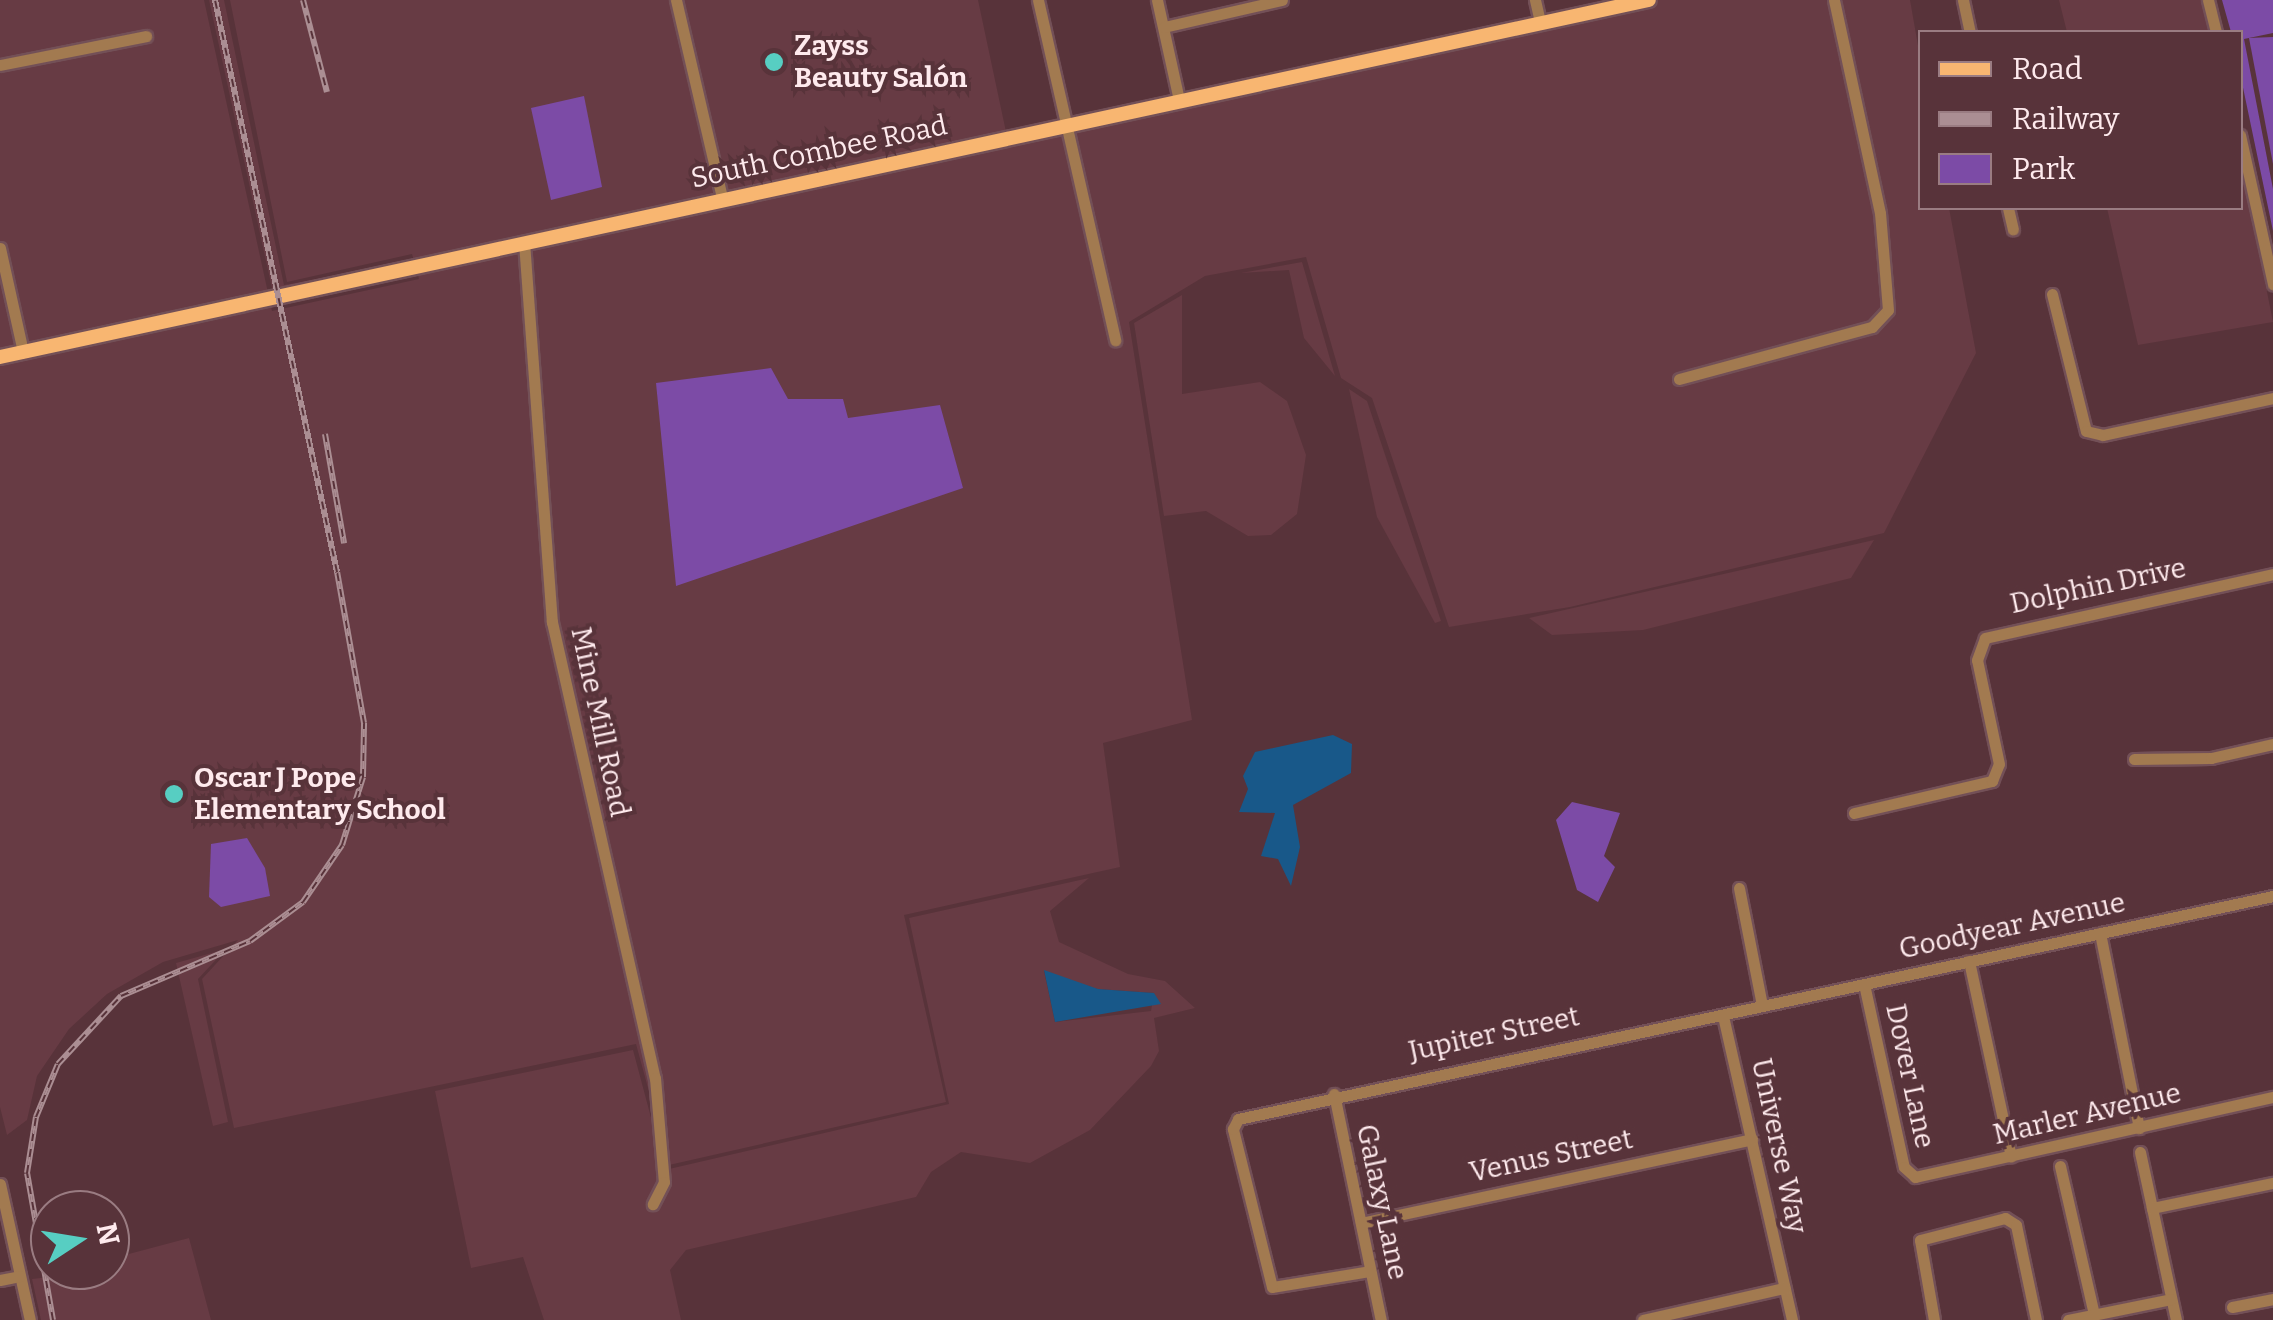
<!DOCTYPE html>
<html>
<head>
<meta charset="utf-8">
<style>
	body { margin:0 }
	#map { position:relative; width:2273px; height:1320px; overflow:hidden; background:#58333a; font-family:Bitter,serif }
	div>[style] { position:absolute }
	.built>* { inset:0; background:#673b44 }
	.green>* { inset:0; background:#7c4ba6 }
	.water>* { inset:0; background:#185889 }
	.roads { filter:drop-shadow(2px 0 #735057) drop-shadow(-2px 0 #735057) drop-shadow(0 2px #735057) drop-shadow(0 -2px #735057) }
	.minor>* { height:11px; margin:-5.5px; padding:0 5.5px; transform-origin:5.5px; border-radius:5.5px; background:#a27a50 }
	.major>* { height:14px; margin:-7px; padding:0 7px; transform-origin:7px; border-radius:7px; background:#f8b671 }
	.rail>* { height:6px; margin-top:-3px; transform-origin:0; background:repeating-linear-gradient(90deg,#58333a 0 8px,#ab8e93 0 16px); box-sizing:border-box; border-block:2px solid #ab8e93 }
	.dots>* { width:28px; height:28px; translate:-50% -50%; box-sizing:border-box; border:5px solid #58333a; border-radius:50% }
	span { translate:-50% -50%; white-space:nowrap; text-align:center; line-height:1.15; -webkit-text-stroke:8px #58333a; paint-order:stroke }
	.poi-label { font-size:28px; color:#feeaed; font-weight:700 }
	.left { translate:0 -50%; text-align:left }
	.street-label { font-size:28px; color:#feeaed }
	.legend { position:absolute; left:1918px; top:30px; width:325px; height:180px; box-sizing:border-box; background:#58333a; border:2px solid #9a7c82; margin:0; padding:12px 18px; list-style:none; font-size:30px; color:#feeaed }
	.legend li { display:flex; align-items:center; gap:20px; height:50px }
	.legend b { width:50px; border:2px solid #9a7c82 }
	.north { position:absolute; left:30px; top:1190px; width:100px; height:100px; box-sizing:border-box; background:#58333a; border:2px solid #9a7c82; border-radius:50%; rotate:78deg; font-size:28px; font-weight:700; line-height:40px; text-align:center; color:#feeaed }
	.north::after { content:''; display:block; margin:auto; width:35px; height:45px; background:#57cec2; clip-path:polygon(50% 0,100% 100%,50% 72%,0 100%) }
</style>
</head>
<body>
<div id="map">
	<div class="built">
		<div style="clip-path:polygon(0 0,204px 0,272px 311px,419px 279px,412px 254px,287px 282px,230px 0,978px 0,1009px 146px,1656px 0,1910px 0,1920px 57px,1920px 208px,1949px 208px,1976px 353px,1884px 533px,1570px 607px,1449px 627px,1372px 398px,1341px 378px,1306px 257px,1205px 276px,1129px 322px,1192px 720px,1103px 743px,1120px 867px,904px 915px,946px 1102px,669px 1165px,636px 1044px,234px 1128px,202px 979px,238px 940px,163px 962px,107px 994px,69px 1029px,37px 1076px,27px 1120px,7px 1135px,0 1107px)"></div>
		<div style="clip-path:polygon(209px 0,224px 0,284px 285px,409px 263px,273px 293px)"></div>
		<div style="clip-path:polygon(2059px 0,2202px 0,2210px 32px,2067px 32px)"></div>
		<div style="clip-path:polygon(2241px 161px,2273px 322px,2138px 345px,2107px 208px,2240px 208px)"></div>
		<div style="clip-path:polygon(1302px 262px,1335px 376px,1304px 338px,1289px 270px,1241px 273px)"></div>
		<div style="clip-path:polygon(1182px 295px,1182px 394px,1260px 382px,1287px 401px,1306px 455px,1297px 514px,1271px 535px,1248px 536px,1206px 511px,1164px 516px,1134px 323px)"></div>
		<div style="clip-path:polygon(1349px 389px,1367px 401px,1441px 621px,1435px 623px,1377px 517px)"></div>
		<div style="clip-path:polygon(1874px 540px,1851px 578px,1643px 630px,1552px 635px,1529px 618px)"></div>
		<div style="clip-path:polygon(evenodd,1089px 878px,1050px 911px,1059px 942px,1128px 974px,1165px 981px,1195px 1008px,1154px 1018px,1159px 1051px,1151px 1066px,1090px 1130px,1030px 1163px,961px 1152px,931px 1172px,916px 1197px,686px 1250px,670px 1270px,681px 1320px,544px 1320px,523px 1257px,471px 1268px,435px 1091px,633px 1050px,653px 1125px,658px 1182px,646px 1206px,655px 1211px,669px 1169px,949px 1104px,909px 918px,1089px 878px,1044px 971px,1097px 989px,1154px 993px,1151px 1011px,1055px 1022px,1044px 971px)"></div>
		<div style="clip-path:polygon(226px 949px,198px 979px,228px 1122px,213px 1126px,176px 963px)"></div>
		<div style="clip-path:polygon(189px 1238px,211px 1320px,41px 1320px,32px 1279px,110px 1270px,110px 1259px)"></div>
	</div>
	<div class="green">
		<div style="clip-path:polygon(2222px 0,2273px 0,2273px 33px,2244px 39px,2273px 189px,2273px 231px,2241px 78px,2240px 32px,2231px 32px)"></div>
		<div style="clip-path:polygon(2273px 37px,2273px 164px,2249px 38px)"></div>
		<div style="clip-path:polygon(584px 96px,602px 187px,551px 200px,531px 108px)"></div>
		<div style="clip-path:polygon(771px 368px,788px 399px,843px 399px,848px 418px,940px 405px,963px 488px,676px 586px,656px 383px)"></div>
		<div style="clip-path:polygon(1572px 802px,1620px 813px,1604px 856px,1615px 867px,1598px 902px,1577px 890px,1556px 820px)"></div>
		<div style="clip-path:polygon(247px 838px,265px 868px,270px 896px,221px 907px,209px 897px,211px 844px)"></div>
	</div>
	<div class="water">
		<div style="clip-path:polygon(1333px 735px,1352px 744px,1351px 773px,1293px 805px,1300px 847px,1291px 886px,1278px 859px,1261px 856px,1275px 813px,1239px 812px,1248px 789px,1243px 776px,1255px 752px)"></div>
		<div style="clip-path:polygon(1044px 970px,1098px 989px,1154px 993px,1161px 1004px,1055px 1022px)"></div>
	</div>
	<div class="roads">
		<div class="minor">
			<div style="left:676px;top:0;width:203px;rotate:76.9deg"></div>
			<div style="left:1038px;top:0;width:349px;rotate:77.2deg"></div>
			<div style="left:1157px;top:0;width:102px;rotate:77.6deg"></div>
			<div style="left:1535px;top:0;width:23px;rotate:77deg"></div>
			<div style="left:1963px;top:0;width:33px;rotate:78deg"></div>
			<div style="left:2208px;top:0;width:33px;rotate:76deg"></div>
			<div style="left:1164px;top:27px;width:121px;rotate:-12.9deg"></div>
			<div style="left:0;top:65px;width:149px;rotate:-11.2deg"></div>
			<div style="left:2240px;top:135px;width:153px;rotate:77.5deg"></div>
			<div style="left:2008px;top:208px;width:22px;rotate:77deg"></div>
			<div style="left:524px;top:242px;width:381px;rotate:85.8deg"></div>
			<div style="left:552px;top:622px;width:467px;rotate:77.3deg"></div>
			<div style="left:655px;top:1078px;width:104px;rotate:85.1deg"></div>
			<div style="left:664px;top:1182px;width:25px;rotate:117deg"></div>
			<div style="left:0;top:248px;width:107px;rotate:77.5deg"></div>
			<div style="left:2052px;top:294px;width:141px;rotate:76.1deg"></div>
			<div style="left:2086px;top:431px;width:17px;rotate:13deg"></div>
			<div style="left:2103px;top:435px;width:174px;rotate:-12.3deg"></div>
			<div style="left:1679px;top:379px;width:200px;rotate:-15.1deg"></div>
			<div style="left:1872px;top:327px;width:23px;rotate:-47deg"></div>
			<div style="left:1888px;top:310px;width:97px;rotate:-94.7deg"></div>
			<div style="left:1880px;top:213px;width:218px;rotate:-102.2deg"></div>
			<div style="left:2134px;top:759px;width:77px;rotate:-0.7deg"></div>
			<div style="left:2211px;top:758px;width:64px;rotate:-12.7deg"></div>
			<div style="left:1854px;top:813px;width:142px;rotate:-13.1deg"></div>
			<div style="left:1992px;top:781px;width:18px;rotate:-68deg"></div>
			<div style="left:1999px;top:764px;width:106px;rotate:-101.9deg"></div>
			<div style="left:1977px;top:660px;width:23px;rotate:-70deg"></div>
			<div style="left:1985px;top:638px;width:295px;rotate:-12.5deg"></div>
			<div style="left:1739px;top:888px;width:119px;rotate:78.9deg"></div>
			<div style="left:2100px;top:933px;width:199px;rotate:78.7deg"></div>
			<div style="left:1969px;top:961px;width:200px;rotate:77.9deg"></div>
			<div style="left:1864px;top:984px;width:187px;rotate:77.7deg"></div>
			<div style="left:1904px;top:1167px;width:15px;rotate:42deg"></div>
			<div style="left:1915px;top:1177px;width:367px;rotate:-12.6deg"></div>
			<div style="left:1723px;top:1016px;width:312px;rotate:77.2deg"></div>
			<div style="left:1334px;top:1094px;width:231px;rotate:78.3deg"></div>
			<div style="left:2140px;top:1152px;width:172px;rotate:77.9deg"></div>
			<div style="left:2060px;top:1166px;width:153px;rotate:77.1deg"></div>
			<div style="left:0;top:1184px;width:139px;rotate:77.6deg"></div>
			<div style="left:2152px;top:1208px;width:124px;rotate:-11.7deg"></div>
			<div style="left:1361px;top:1223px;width:400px;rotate:-12.1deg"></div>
			<div style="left:1370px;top:1271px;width:99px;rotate:170.7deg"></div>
			<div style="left:1272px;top:1287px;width:163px;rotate:-103.9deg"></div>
			<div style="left:1233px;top:1129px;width:11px;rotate:-63deg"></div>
			<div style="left:1238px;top:1119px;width:1059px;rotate:-12.16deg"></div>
			<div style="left:0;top:1280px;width:20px;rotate:-11deg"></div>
			<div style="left:2232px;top:1307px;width:42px;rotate:-11deg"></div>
			<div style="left:1643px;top:1320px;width:145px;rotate:-12.8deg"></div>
			<div style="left:1934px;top:1320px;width:81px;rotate:-99.9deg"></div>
			<div style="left:1920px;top:1240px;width:88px;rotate:-14.5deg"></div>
			<div style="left:2005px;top:1218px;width:13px;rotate:32deg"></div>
			<div style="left:2016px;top:1225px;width:97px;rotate:78.1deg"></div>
			<div style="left:2068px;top:1320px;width:105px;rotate:-11.5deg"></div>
		</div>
		<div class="major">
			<div style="left:0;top:357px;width:1687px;rotate:-12.22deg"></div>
		</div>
	</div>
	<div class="rail">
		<div style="left:303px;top:0;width:95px;rotate:75.4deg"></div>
		<div style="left:325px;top:434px;width:111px;rotate:80.1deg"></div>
		<div style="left:53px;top:1320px;width:149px;rotate:-100deg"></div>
		<div style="left:27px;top:1173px;width:57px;rotate:-80.9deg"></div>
		<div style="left:36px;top:1117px;width:57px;rotate:-67.5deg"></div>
		<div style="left:58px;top:1064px;width:93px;rotate:-47.2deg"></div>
		<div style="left:121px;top:996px;width:140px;rotate:-23.1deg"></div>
		<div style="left:250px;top:941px;width:66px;rotate:-36.3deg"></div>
		<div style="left:303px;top:902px;width:69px;rotate:-55.6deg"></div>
		<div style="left:342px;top:845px;width:71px;rotate:-72.8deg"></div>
		<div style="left:363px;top:777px;width:54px;rotate:-88.9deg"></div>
		<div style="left:364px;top:723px;width:153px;rotate:-100.1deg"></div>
		<div style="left:337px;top:572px;width:585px;rotate:-102.04deg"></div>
	</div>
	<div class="dots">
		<div style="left:774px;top:62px;background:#57cec2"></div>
		<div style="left:174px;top:794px;background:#57cec2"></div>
	</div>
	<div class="poi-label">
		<span class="left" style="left:794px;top:62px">Zayss<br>Beauty Salón</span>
		<span class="left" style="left:194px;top:794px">Oscar J Pope<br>Elementary School</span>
	</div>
	<div class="street-label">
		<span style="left:819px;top:152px;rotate:-12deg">South Combee Road</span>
		<span style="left:2098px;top:586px;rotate:-12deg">Dolphin Drive</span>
		<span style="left:600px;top:722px;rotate:78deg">Mine Mill Road</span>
		<span style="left:2012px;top:926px;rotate:-12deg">Goodyear Avenue</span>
		<span style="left:1494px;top:1034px;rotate:-12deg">Jupiter Street</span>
		<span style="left:1910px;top:1076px;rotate:78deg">Dover Lane</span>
		<span style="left:2087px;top:1114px;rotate:-13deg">Marler Avenue</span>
		<span style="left:1779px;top:1146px;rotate:78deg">Universe Way</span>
		<span style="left:1551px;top:1156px;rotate:-12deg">Venus Street</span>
		<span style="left:1382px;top:1202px;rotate:78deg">Galaxy Lane</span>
	</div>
	<ul class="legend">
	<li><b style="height:12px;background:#f8b671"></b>Road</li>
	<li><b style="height:12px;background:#ab8e93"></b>Railway</li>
	<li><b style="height:28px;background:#7c4ba6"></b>Park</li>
	</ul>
	<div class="north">N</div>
</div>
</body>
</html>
